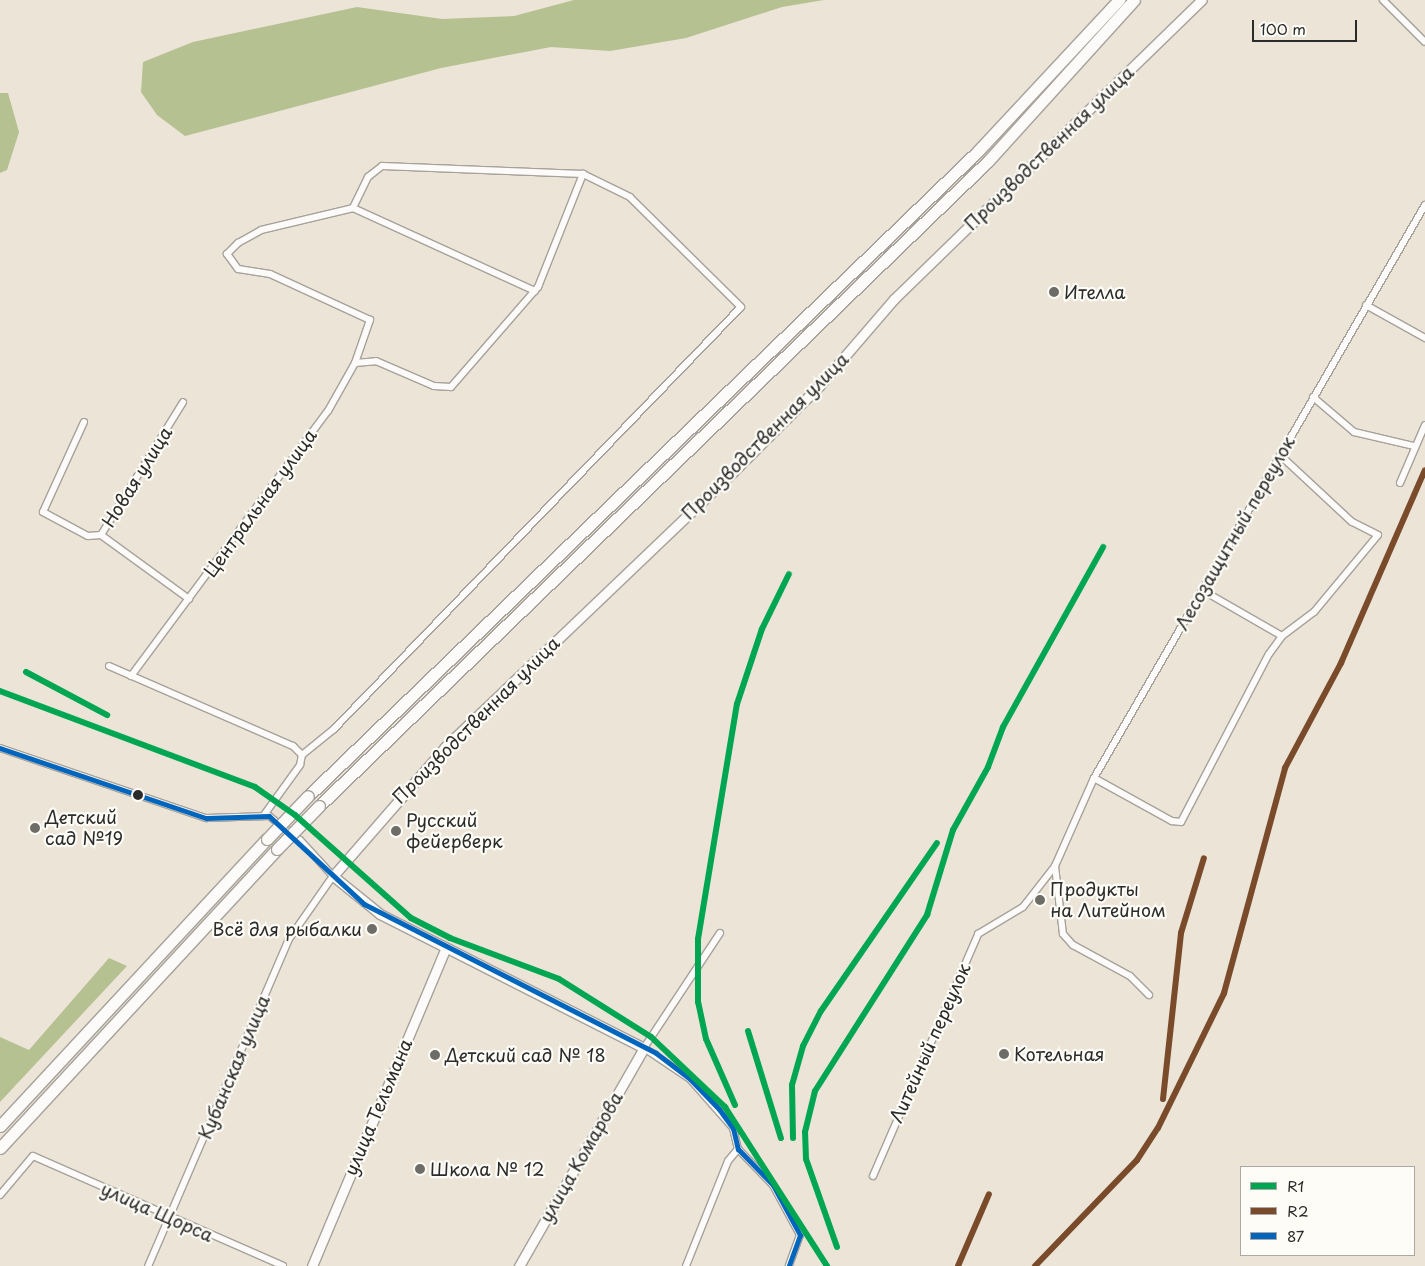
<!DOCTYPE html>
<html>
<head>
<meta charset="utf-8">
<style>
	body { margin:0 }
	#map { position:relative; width:1425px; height:1266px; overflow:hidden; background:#ebe4d7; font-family:"Playpen Sans",sans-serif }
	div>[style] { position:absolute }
	.forest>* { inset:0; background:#b5c191 }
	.roads { filter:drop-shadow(1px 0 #a6a19a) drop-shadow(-1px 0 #a6a19a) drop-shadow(0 1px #a6a19a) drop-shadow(0 -1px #a6a19a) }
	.street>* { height:6px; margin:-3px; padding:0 3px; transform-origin:3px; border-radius:3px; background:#fcfbf9 }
	.secondary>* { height:9px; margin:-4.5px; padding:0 4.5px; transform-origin:4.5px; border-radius:4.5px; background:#fcfbf9 }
	.highway>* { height:11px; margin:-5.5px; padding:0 5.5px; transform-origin:5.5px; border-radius:5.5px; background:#fcfbf9 }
	.bridges { filter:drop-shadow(1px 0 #a6a19a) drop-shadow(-1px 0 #a6a19a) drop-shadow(0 1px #a6a19a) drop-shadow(0 -1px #a6a19a) }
	.highway-bridge>* { height:11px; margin:-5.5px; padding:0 5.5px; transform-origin:5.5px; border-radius:5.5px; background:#fcfbf9 }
	.bus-1>* { height:5px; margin:-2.5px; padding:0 2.5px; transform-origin:2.5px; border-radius:2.5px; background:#0065bd }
	.rail-1>* { height:6px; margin:-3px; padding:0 3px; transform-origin:3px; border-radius:3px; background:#00a651 }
	.rail-2>* { height:6px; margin:-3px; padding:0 3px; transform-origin:3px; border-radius:3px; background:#7a4b2a }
	.dots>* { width:14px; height:14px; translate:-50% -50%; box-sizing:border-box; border:2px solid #fdfcf7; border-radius:50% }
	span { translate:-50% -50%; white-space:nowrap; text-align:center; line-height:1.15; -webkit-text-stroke:4.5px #fdfcf7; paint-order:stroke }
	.street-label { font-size:18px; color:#2b2b2b }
	.poi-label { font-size:18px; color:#2b2b2b }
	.left { translate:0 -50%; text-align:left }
	.right { translate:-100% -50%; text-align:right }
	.legend { position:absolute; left:1240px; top:1166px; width:175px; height:90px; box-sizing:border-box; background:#fdfcf7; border:1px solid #a9a8a5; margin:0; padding:6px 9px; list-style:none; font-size:15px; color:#2b2b2b }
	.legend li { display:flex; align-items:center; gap:10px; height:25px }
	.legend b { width:25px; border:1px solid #a9a8a5 }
	.scale { position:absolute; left:1252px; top:20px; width:105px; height:22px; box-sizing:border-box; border:2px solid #2b2b2b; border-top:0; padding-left:6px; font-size:15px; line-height:18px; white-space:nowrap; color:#2b2b2b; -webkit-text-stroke:4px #fdfcf7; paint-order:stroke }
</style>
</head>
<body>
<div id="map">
	<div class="forest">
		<div style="clip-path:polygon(574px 0,824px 0,782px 7px,686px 38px,610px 51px,551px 47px,441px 68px,185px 136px,157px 115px,141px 92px,143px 62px,193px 42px,357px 7px,442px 19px,514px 16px)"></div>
		<div style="clip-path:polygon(0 93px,8px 93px,19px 132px,7px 170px,0 173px)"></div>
		<div style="clip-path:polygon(109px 958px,127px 966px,0 1102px,0 1037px,29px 1050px)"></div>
	</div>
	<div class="roads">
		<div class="street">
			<div style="left:1383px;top:0;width:59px;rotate:45deg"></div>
			<div style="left:1366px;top:305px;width:68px;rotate:29.2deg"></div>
			<div style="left:355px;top:363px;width:21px;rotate:-5deg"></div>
			<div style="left:376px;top:361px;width:63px;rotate:23.3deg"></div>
			<div style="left:434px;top:386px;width:17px;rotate:3deg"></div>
			<div style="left:451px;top:387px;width:133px;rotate:-49deg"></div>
			<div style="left:538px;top:287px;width:122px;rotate:-68.3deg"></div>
			<div style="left:1313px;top:397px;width:54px;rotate:40.5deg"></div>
			<div style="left:1354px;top:432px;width:62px;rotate:13.1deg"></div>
			<div style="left:84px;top:422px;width:99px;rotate:114.5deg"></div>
			<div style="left:43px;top:512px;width:51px;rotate:28.1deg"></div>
			<div style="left:88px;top:536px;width:13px;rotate:-4deg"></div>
			<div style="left:1400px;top:483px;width:63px;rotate:-66.7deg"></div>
			<div style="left:101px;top:535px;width:156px;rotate:-58.3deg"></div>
			<div style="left:101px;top:535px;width:109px;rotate:36deg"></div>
			<div style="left:1202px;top:590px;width:92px;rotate:29.9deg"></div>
			<div style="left:109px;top:666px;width:201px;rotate:23.5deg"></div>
			<div style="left:293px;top:746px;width:13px;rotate:45deg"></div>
			<div style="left:131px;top:676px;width:330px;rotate:-53.4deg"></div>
			<div style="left:328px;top:411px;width:55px;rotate:-60.6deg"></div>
			<div style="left:355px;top:363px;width:46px;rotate:-70.8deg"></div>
			<div style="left:370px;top:320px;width:110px;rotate:-155.3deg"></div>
			<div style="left:270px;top:274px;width:32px;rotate:-171deg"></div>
			<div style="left:238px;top:269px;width:19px;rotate:-126deg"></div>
			<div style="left:227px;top:254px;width:16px;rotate:-45deg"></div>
			<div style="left:238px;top:243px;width:26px;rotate:-29deg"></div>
			<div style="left:261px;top:230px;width:95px;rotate:-13.4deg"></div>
			<div style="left:353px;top:208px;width:200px;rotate:24.5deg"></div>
			<div style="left:0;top:748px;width:218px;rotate:18.8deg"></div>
			<div style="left:206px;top:818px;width:63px;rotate:-1.8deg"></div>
			<div style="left:269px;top:816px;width:39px;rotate:38deg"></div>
			<div style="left:300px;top:840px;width:49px;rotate:47.5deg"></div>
			<div style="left:333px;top:876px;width:77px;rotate:124.9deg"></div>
			<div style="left:289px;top:939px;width:356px;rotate:113.3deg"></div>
			<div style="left:1094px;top:778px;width:89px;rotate:28.9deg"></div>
			<div style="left:1172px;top:821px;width:9px;rotate:6deg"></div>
			<div style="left:1181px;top:822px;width:190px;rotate:-62.4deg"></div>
			<div style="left:1269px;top:654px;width:22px;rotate:-54deg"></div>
			<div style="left:1282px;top:636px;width:40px;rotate:-37deg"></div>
			<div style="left:1314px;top:612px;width:100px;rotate:-50.3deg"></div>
			<div style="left:1378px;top:535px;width:29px;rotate:-153deg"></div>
			<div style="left:1352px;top:522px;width:98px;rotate:-137.1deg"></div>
			<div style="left:264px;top:815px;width:62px;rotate:-54.2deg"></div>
			<div style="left:300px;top:765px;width:10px;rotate:-79deg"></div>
			<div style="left:302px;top:755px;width:41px;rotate:-39.1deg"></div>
			<div style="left:334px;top:729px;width:586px;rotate:-46.04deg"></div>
			<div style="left:741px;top:307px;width:156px;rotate:-135.3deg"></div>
			<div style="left:630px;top:197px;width:52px;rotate:-153.9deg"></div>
			<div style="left:583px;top:174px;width:201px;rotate:-177.7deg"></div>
			<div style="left:382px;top:166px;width:18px;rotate:142deg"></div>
			<div style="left:368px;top:177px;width:34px;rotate:116deg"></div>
			<div style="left:1055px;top:866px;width:68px;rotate:83.3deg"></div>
			<div style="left:1063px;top:934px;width:15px;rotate:48deg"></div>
			<div style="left:1073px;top:945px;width:65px;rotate:28.5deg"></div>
			<div style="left:1130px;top:976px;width:27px;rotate:45deg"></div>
			<div style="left:720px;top:933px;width:138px;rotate:123.5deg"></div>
			<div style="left:644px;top:1048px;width:55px;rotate:34deg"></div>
			<div style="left:690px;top:1079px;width:65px;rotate:48.7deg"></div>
			<div style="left:733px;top:1128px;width:22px;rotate:77deg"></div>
			<div style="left:738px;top:1149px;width:50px;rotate:45.8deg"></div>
			<div style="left:773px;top:1185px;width:57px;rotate:61.6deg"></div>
			<div style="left:800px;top:1235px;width:33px;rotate:110deg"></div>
			<div style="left:873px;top:1176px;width:264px;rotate:-66.5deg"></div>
			<div style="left:978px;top:934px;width:52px;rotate:-31deg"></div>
			<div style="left:1023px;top:907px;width:52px;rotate:-52deg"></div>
			<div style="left:1055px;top:866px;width:96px;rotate:-66.1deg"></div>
			<div style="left:1094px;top:778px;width:662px;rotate:-59.99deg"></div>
			<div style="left:0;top:1195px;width:51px;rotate:-49.8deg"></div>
			<div style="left:33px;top:1156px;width:273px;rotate:23.7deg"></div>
			<div style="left:686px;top:1266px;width:113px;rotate:-68.2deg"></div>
			<div style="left:728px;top:1161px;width:16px;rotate:-50deg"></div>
		</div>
		<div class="secondary">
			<div style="left:312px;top:1266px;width:344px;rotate:-67.2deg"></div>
			<div style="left:519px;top:1266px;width:251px;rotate:-60.2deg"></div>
			<div style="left:644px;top:1048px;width:296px;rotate:-153.1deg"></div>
			<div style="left:380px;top:914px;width:60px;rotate:-141deg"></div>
			<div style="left:333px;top:876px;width:171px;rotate:-49deg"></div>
			<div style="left:445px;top:747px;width:394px;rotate:-43.7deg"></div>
			<div style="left:730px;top:475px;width:127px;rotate:-45deg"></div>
			<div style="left:820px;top:385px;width:113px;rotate:-49.3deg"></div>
			<div style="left:894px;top:299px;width:429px;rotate:-44.2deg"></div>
		</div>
		<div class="highway">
			<div style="left:308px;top:796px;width:930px;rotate:-43.91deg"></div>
			<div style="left:978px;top:151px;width:207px;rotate:-47deg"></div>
			<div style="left:319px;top:806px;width:929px;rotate:-43.95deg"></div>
			<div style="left:988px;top:161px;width:217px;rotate:-47.8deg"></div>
			<div style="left:0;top:1126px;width:392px;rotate:-47.1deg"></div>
			<div style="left:0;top:1148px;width:408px;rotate:-47.2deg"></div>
		</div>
	</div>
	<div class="bridges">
		<div class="highway-bridge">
			<div style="left:267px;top:839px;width:59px;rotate:-46.4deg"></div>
			<div style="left:277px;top:849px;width:60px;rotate:-45.7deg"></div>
		</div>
	</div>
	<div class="bus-1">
		<div style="left:0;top:748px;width:218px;rotate:18.8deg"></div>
		<div style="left:206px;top:818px;width:63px;rotate:-1.8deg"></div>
		<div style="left:269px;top:816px;width:129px;rotate:42.8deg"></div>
		<div style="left:364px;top:904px;width:328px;rotate:27deg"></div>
		<div style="left:656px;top:1053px;width:43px;rotate:37.4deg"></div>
		<div style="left:690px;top:1079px;width:42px;rotate:46deg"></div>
		<div style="left:719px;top:1109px;width:24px;rotate:54deg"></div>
		<div style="left:733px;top:1128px;width:22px;rotate:77deg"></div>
		<div style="left:738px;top:1149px;width:50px;rotate:45.8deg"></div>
		<div style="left:773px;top:1185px;width:57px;rotate:61.6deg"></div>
		<div style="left:800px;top:1235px;width:33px;rotate:110deg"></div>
	</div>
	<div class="rail-1">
		<div style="left:26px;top:672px;width:92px;rotate:28deg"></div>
		<div style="left:0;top:691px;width:272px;rotate:20.6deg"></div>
		<div style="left:255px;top:787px;width:49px;rotate:35deg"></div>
		<div style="left:295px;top:815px;width:155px;rotate:41.6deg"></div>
		<div style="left:411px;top:918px;width:44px;rotate:27.1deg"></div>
		<div style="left:450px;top:938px;width:116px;rotate:20.6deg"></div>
		<div style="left:559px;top:979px;width:109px;rotate:32.2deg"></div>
		<div style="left:651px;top:1037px;width:102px;rotate:43.4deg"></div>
		<div style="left:725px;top:1107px;width:189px;rotate:57.3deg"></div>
		<div style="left:748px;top:1031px;width:112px;rotate:72.9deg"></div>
		<div style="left:735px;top:1105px;width:72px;rotate:-113.7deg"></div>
		<div style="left:706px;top:1039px;width:38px;rotate:-102deg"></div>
		<div style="left:698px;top:1002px;width:63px;rotate:-90deg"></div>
		<div style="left:698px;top:939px;width:238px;rotate:-80.6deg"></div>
		<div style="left:737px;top:704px;width:79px;rotate:-71.6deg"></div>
		<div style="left:762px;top:629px;width:61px;rotate:-63.9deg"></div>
		<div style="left:793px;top:1138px;width:53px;rotate:-91.1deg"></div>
		<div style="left:792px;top:1085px;width:41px;rotate:-74.2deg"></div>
		<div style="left:803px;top:1046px;width:39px;rotate:-63deg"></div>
		<div style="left:821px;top:1011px;width:204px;rotate:-55.4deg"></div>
		<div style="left:837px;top:1247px;width:93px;rotate:-109.4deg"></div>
		<div style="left:806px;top:1159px;width:27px;rotate:-92deg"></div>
		<div style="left:805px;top:1132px;width:42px;rotate:-76.3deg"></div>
		<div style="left:815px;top:1091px;width:209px;rotate:-57.5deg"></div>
		<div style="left:927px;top:915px;width:89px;rotate:-73deg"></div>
		<div style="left:953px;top:830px;width:72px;rotate:-60.9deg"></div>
		<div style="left:988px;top:767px;width:43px;rotate:-69.4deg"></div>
		<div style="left:1003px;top:727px;width:206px;rotate:-60.9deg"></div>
	</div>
	<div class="rail-2">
		<div style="left:1163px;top:1099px;width:167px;rotate:-83.8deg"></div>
		<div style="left:1181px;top:933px;width:78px;rotate:-73deg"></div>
		<div style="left:958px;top:1266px;width:78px;rotate:-66.7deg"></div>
		<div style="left:1035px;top:1266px;width:147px;rotate:-46.1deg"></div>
		<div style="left:1137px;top:1160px;width:38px;rotate:-57deg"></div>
		<div style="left:1158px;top:1128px;width:150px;rotate:-63.9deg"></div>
		<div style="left:1224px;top:993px;width:233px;rotate:-74.8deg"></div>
		<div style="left:1285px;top:768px;width:119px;rotate:-61.9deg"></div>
		<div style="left:1341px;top:663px;width:210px;rotate:-66.5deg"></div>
	</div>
	<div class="dots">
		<div style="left:1054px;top:292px;background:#6e6c67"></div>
		<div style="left:138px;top:795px;background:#2b2b2b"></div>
		<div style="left:35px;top:828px;background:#6e6c67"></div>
		<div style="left:396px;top:831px;background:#6e6c67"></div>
		<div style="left:1040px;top:900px;background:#6e6c67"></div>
		<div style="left:372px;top:929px;background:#6e6c67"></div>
		<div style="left:1004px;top:1054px;background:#6e6c67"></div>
		<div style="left:435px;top:1055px;background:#6e6c67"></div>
		<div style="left:420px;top:1169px;background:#6e6c67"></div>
	</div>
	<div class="street-label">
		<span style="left:1049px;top:148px;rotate:-44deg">Производственная улица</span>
		<span style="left:765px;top:436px;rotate:-45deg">Производственная улица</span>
		<span style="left:137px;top:477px;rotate:-58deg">Новая улица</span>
		<span style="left:260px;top:503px;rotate:-54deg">Центральная улица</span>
		<span style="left:1235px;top:533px;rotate:-60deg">Лесозащитный переулок</span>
		<span style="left:476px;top:720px;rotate:-45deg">Производственная улица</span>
		<span style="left:930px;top:1043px;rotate:-66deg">Литейный переулок</span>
		<span style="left:234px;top:1067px;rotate:-67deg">Кубанская улица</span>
		<span style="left:378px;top:1107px;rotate:-67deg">улица Тельмана</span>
		<span style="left:581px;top:1157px;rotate:-60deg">улица Комарова</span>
		<span style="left:157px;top:1212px;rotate:24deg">улица Щорса</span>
	</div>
	<div class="poi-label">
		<span class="left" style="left:1064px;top:292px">Ителла</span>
		<span class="left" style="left:45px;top:828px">Детский<br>сад №19</span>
		<span class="left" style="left:406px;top:831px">Русский<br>фейерверк</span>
		<span class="left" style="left:1050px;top:900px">Продукты<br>на Литейном</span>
		<span class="right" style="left:362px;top:929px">Всё для рыбалки</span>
		<span class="left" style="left:1014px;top:1054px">Котельная</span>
		<span class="left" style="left:445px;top:1055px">Детский сад № 18</span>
		<span class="left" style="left:430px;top:1169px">Школа № 12</span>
	</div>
	<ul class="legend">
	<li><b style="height:6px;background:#00a651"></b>R1</li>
	<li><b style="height:6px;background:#7a4b2a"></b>R2</li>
	<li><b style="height:6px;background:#0065bd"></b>87</li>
	</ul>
	<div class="scale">100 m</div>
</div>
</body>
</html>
